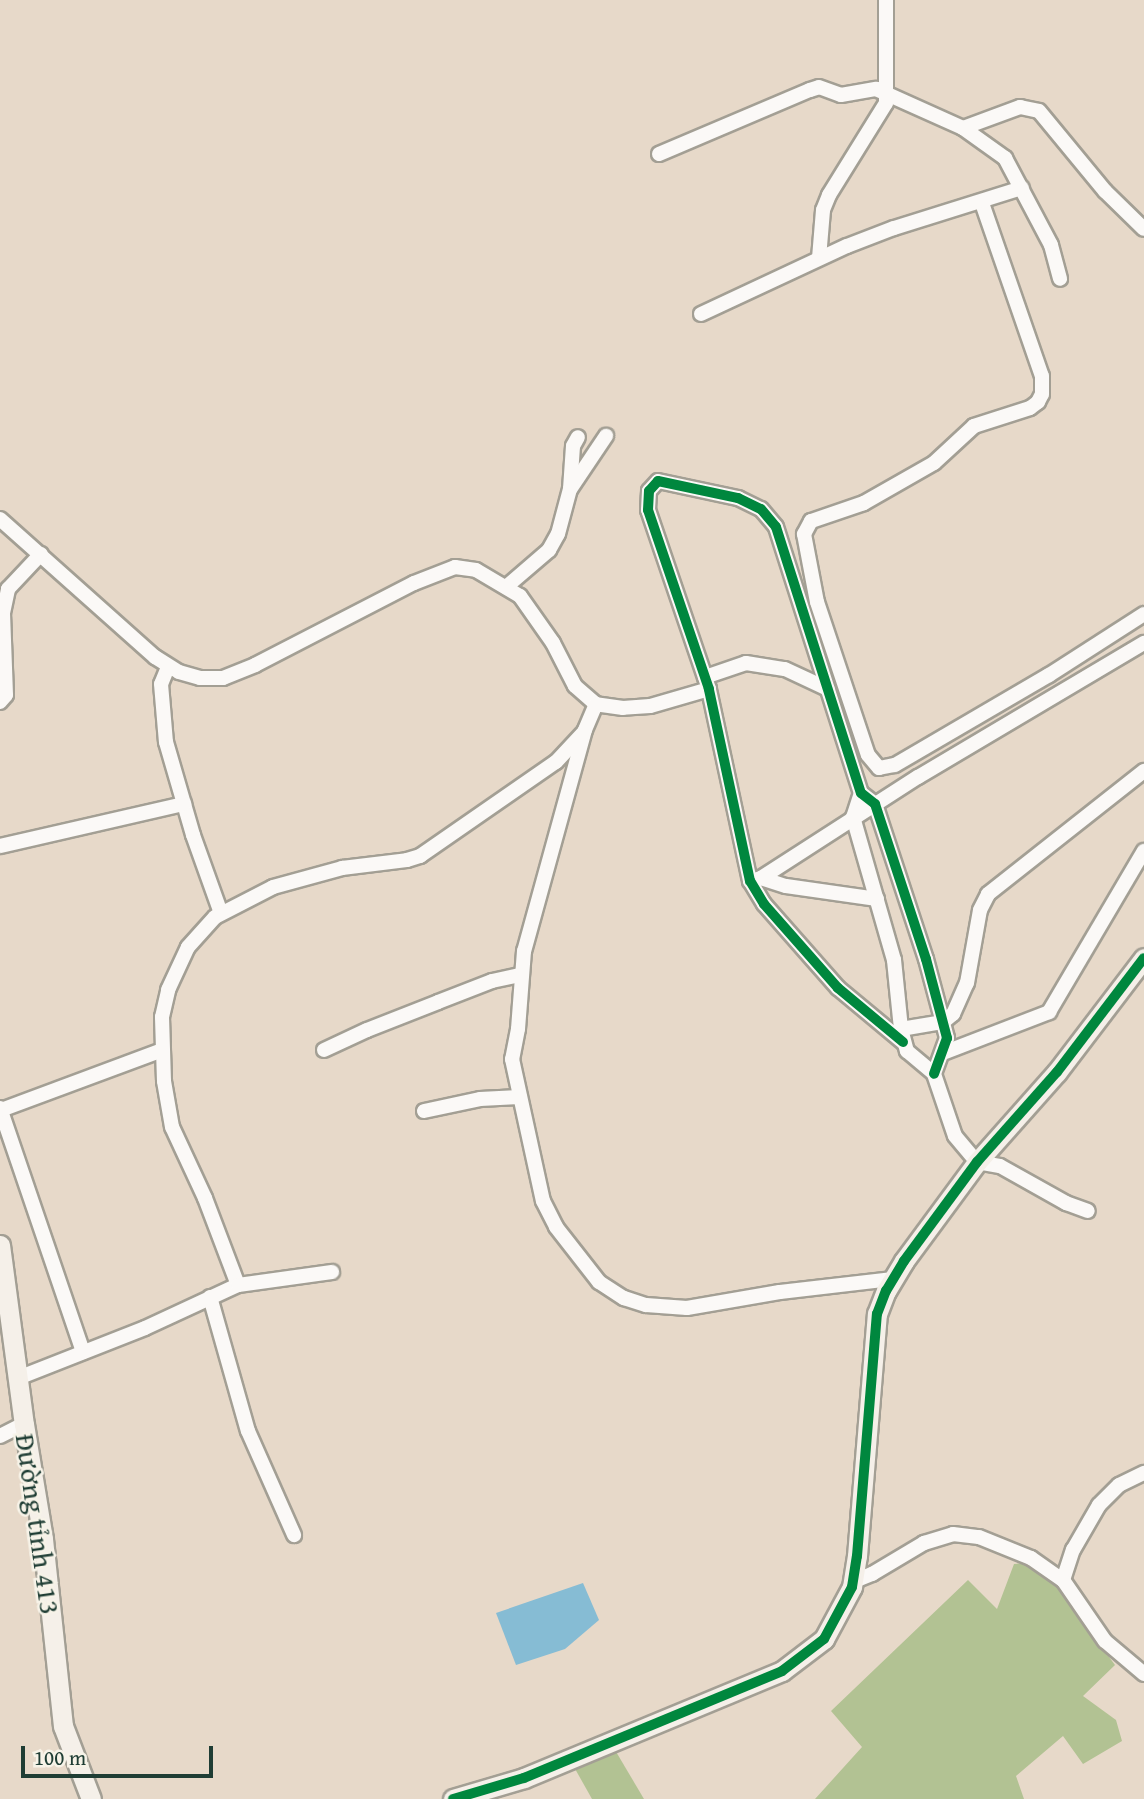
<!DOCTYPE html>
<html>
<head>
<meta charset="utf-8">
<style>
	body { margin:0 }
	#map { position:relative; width:1144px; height:1799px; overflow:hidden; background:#e7d9c9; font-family:"Gentium Book Plus",serif }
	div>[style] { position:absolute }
	.forest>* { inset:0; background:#b2c293 }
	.water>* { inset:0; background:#86bcd4 }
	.roads { filter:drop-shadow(2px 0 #a39f94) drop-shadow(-2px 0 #a39f94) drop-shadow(0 2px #a39f94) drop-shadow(0 -2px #a39f94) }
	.street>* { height:14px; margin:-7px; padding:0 7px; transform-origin:7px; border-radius:7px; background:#fbf9f7 }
	.secondary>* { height:19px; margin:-9.5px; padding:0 9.5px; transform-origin:9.5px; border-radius:9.5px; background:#f5f0e9 }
	.cycleway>* { height:10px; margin:-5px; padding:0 5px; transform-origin:5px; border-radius:5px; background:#00873e }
	span { translate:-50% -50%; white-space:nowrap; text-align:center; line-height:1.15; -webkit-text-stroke:5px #f7f3e8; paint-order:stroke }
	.street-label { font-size:28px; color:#1f3d34 }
	.scale { position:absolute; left:21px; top:1746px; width:192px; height:32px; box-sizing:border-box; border:4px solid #1f3d34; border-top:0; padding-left:9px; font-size:21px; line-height:24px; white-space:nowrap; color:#1f3d34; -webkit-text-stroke:5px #f7f3e8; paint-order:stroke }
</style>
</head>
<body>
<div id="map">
	<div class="forest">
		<div style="clip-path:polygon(1025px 1563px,1056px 1586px,1115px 1665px,1083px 1696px,1116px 1720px,1122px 1741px,1083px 1764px,1063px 1736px,1016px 1776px,1024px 1799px,815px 1799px,862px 1747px,831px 1711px,968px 1580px,997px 1609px,1014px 1564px)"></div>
		<div style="clip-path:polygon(615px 1750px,644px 1799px,592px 1799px,574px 1767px)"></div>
	</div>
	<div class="water">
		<div style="clip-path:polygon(583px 1583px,599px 1620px,565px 1649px,516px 1665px,496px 1613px)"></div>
	</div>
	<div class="roads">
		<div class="street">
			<div style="left:963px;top:128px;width:61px;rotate:-20.2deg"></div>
			<div style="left:1020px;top:107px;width:19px;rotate:12deg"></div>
			<div style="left:1039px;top:111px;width:104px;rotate:50.5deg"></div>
			<div style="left:1105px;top:191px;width:54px;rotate:44.3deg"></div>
			<div style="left:659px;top:154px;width:164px;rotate:-23deg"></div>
			<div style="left:810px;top:90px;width:9px;rotate:-18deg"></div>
			<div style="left:819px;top:87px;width:23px;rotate:20deg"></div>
			<div style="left:841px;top:95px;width:36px;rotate:-10deg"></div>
			<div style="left:876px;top:89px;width:95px;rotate:24.1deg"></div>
			<div style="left:963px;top:128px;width:52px;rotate:35.5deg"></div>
			<div style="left:1005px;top:158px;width:98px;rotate:62.1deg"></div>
			<div style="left:1051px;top:245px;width:35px;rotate:75deg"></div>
			<div style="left:982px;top:203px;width:183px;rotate:70.9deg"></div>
			<div style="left:1042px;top:376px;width:18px;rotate:90deg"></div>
			<div style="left:1042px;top:394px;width:9px;rotate:117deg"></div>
			<div style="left:1038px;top:402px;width:10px;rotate:143deg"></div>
			<div style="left:1030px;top:408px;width:59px;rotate:162.2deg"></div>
			<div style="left:974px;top:426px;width:54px;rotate:137.2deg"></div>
			<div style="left:934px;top:463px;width:81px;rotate:150.3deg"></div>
			<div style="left:864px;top:503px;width:56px;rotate:161.2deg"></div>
			<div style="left:811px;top:521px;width:15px;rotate:118deg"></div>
			<div style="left:804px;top:534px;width:69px;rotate:79.2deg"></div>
			<div style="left:817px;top:602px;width:161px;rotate:71.6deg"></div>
			<div style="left:868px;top:755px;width:17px;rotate:50deg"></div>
			<div style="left:879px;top:768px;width:16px;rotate:-11deg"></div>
			<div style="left:895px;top:765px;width:178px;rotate:-30.3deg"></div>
			<div style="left:1049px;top:675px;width:113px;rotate:-32.7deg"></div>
			<div style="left:819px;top:258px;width:48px;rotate:-85.2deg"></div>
			<div style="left:823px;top:210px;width:16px;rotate:-68deg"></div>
			<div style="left:829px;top:195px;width:108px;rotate:-58.2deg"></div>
			<div style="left:886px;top:103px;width:103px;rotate:-90deg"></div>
			<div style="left:701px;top:314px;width:161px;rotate:-25deg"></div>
			<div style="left:847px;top:246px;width:50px;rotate:-21deg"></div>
			<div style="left:894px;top:228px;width:134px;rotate:-17.4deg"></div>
			<div style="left:571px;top:488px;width:63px;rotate:-56.1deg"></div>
			<div style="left:0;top:519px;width:208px;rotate:41.7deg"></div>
			<div style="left:155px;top:657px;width:28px;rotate:32deg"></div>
			<div style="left:179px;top:672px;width:22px;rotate:16deg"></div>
			<div style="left:200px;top:678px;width:23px"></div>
			<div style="left:223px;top:678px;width:35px;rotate:-22deg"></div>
			<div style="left:255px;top:665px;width:179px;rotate:-27.3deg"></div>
			<div style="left:414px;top:583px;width:44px;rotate:-21.3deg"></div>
			<div style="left:455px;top:567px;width:21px;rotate:8deg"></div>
			<div style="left:476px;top:570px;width:51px;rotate:30.6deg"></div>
			<div style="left:520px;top:596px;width:57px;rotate:54.9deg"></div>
			<div style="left:553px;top:643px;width:48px;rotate:62.9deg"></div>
			<div style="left:575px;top:686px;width:28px;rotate:41deg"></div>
			<div style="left:506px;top:587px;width:57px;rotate:-40.7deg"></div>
			<div style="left:549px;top:550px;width:18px;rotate:-61deg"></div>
			<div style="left:558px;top:534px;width:47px;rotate:-75.1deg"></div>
			<div style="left:570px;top:489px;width:43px;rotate:-86deg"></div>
			<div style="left:573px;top:446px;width:10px;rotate:-61deg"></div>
			<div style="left:168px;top:667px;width:18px;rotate:112deg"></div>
			<div style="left:161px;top:684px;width:58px;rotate:85.1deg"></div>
			<div style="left:166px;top:742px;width:97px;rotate:73.8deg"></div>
			<div style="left:193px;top:835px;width:83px;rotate:70.3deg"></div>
			<div style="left:705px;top:677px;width:43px;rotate:-18.9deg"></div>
			<div style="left:746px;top:663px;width:39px;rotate:9deg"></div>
			<div style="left:785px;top:669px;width:47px;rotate:24.9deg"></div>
			<div style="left:709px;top:689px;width:61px;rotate:163.9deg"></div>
			<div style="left:650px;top:706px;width:27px;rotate:176deg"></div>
			<div style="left:623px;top:708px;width:27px;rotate:-172deg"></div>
			<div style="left:596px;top:704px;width:28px;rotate:113deg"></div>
			<div style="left:585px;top:730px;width:229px;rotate:105.4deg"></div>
			<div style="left:524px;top:951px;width:78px;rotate:94.4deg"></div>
			<div style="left:518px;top:1029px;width:31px;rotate:101deg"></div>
			<div style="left:512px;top:1059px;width:145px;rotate:77.7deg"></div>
			<div style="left:543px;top:1201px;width:29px;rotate:63deg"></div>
			<div style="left:556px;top:1227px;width:70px;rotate:52deg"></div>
			<div style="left:599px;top:1282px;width:30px;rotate:33deg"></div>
			<div style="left:624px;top:1298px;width:23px;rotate:18deg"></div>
			<div style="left:646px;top:1305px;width:41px;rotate:4.2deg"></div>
			<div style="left:687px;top:1308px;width:94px;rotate:-9.8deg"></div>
			<div style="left:780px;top:1292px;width:114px;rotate:-6.6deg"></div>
			<div style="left:0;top:702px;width:9px;rotate:-49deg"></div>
			<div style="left:6px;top:695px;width:82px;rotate:-92.1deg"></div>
			<div style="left:3px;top:613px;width:25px;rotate:-78deg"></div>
			<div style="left:8px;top:589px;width:48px;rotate:-46.7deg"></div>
			<div style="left:861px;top:793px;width:25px;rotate:108deg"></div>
			<div style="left:853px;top:817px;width:149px;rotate:74deg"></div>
			<div style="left:894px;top:960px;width:69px;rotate:84.2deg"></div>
			<div style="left:901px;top:1029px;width:23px;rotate:75deg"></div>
			<div style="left:907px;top:1051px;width:35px;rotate:40deg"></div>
			<div style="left:934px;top:1074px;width:65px;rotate:71.3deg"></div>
			<div style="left:955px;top:1136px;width:34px;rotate:50deg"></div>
			<div style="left:977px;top:1162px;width:23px;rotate:10deg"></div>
			<div style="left:1000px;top:1166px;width:76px;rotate:29.3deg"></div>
			<div style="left:1066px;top:1203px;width:23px;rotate:20deg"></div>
			<div style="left:0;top:846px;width:189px;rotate:-12.9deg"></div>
			<div style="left:761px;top:878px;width:26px;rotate:18deg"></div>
			<div style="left:786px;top:886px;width:92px;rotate:8.1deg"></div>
			<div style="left:750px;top:881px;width:11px;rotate:-15deg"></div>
			<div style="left:761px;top:878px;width:187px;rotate:-32.8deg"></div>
			<div style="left:918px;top:777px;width:263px;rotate:-30.7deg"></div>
			<div style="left:901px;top:1029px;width:43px;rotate:-9.5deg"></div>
			<div style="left:943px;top:1022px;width:13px;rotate:-39deg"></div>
			<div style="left:953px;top:1014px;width:34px;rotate:-66deg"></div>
			<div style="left:967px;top:983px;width:74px;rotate:-79.9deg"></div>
			<div style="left:980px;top:910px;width:18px;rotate:-63deg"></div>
			<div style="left:988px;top:894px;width:199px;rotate:-38.3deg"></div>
			<div style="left:903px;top:1042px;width:85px;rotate:-140.3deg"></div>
			<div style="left:838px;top:988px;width:112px;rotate:-131.4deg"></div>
			<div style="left:764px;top:904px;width:27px;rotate:-121deg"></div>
			<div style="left:750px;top:881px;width:196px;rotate:-102.1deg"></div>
			<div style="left:709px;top:689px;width:189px;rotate:-108.8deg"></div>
			<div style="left:648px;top:510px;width:19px;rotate:-87deg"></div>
			<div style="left:649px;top:491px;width:13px;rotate:-48deg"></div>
			<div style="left:658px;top:481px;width:82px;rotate:12deg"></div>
			<div style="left:738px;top:498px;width:25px;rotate:26deg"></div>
			<div style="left:761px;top:509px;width:23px;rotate:50deg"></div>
			<div style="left:776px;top:527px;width:279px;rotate:72.3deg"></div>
			<div style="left:861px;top:793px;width:18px;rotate:38deg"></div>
			<div style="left:875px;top:804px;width:163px;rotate:71.8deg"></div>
			<div style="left:926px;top:959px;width:82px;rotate:75.1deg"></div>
			<div style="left:947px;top:1038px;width:38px;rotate:110deg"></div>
			<div style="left:324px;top:1050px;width:47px;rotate:-24.9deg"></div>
			<div style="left:367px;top:1030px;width:76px;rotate:-21.5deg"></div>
			<div style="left:438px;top:1002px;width:58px;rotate:-21.3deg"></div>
			<div style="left:492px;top:981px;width:29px;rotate:-12deg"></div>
			<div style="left:943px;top:1053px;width:114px;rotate:-21.1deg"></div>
			<div style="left:1049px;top:1012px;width:187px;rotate:-59.5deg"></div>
			<div style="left:0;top:1108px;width:258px;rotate:71.2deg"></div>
			<div style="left:1px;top:1110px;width:172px;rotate:-20.4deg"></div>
			<div style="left:424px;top:1111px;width:57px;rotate:-12.1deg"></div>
			<div style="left:480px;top:1099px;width:39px;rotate:-3deg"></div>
			<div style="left:238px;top:1285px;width:93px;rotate:-110.8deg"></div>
			<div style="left:205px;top:1198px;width:78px;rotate:-114.9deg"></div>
			<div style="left:172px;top:1127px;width:47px;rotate:-99.9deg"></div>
			<div style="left:164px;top:1081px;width:64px;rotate:-91.8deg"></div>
			<div style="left:162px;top:1017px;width:28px;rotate:-77deg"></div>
			<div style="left:168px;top:990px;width:47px;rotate:-65.1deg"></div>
			<div style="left:188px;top:947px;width:40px;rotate:-48deg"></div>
			<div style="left:215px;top:917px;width:65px;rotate:-27.3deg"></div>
			<div style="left:273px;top:887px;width:72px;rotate:-15.4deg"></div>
			<div style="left:342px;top:868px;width:65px;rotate:-7deg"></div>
			<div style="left:407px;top:860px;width:14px;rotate:-17deg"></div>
			<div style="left:420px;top:856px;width:165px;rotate:-34.7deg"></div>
			<div style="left:556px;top:762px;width:41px;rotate:-47deg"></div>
			<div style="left:210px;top:1297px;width:139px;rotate:74.2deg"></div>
			<div style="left:248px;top:1431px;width:114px;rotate:66.1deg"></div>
			<div style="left:18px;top:1378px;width:136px;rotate:-21.5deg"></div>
			<div style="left:145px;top:1328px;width:102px;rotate:-24.8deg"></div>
			<div style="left:238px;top:1285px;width:95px;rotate:-7.9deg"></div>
			<div style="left:0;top:1436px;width:27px;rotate:-27deg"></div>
			<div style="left:1063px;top:1580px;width:32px;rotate:-72deg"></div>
			<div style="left:1073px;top:1550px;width:52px;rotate:-60deg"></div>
			<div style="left:1099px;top:1505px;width:28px;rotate:-45deg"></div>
			<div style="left:1119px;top:1485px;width:28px;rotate:-26deg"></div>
			<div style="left:852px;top:1582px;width:22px;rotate:-22deg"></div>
			<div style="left:872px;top:1574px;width:61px;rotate:-30.8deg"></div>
			<div style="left:924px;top:1543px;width:30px;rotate:-17deg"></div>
			<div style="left:953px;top:1534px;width:26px;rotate:7deg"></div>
			<div style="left:979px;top:1537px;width:56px;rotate:22deg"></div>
			<div style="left:1031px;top:1558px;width:39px;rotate:35deg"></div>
			<div style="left:1063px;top:1580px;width:74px;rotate:55.5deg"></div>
			<div style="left:1105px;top:1641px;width:51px;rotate:40.2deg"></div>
		</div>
		<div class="secondary">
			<div style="left:0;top:1245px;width:181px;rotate:82.4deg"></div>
			<div style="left:24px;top:1424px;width:117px;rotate:80.6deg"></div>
			<div style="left:43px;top:1539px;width:188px;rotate:83.9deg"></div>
			<div style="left:63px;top:1726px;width:78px;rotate:69deg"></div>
			<div style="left:453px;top:1799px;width:74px;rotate:-16.5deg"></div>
			<div style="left:524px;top:1778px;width:279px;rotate:-22.5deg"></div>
			<div style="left:782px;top:1671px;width:53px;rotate:-37.3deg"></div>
			<div style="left:824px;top:1639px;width:59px;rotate:-61.7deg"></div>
			<div style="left:852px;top:1587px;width:31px;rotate:-81deg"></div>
			<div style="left:857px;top:1556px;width:243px;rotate:-85.3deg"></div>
			<div style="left:877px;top:1314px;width:25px;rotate:-69deg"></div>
			<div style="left:886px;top:1291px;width:35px;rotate:-59deg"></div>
			<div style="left:904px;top:1261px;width:123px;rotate:-53.6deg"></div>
			<div style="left:977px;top:1162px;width:120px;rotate:-48.4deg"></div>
			<div style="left:1057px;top:1072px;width:143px;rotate:-52.7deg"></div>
		</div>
	</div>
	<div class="cycleway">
		<div style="left:903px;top:1042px;width:85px;rotate:-140.3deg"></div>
		<div style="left:838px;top:988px;width:112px;rotate:-131.4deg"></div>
		<div style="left:764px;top:904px;width:27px;rotate:-121deg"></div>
		<div style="left:750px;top:881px;width:196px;rotate:-102.1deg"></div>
		<div style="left:709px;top:689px;width:189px;rotate:-108.8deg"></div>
		<div style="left:648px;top:510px;width:19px;rotate:-87deg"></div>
		<div style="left:649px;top:491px;width:13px;rotate:-48deg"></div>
		<div style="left:658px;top:481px;width:82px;rotate:12deg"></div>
		<div style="left:738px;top:498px;width:25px;rotate:26deg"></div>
		<div style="left:761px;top:509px;width:23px;rotate:50deg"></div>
		<div style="left:776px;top:527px;width:279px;rotate:72.3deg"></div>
		<div style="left:861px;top:793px;width:18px;rotate:38deg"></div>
		<div style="left:875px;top:804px;width:163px;rotate:71.8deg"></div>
		<div style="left:926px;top:959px;width:82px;rotate:75.1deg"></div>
		<div style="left:947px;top:1038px;width:38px;rotate:110deg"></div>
		<div style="left:453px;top:1799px;width:74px;rotate:-16.5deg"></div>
		<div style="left:524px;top:1778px;width:279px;rotate:-22.5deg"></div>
		<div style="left:782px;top:1671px;width:53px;rotate:-37.3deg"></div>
		<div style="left:824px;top:1639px;width:59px;rotate:-61.7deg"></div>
		<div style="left:852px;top:1587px;width:31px;rotate:-81deg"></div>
		<div style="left:857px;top:1556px;width:243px;rotate:-85.3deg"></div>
		<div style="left:877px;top:1314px;width:25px;rotate:-69deg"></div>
		<div style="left:886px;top:1291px;width:35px;rotate:-59deg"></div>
		<div style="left:904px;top:1261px;width:123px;rotate:-53.6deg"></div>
		<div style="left:977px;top:1162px;width:120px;rotate:-48.4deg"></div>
		<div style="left:1057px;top:1072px;width:143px;rotate:-52.7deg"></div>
	</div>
	<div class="street-label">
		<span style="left:38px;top:1524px;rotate:82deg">Đường tỉnh 413</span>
	</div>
	<div class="scale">100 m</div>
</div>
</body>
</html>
